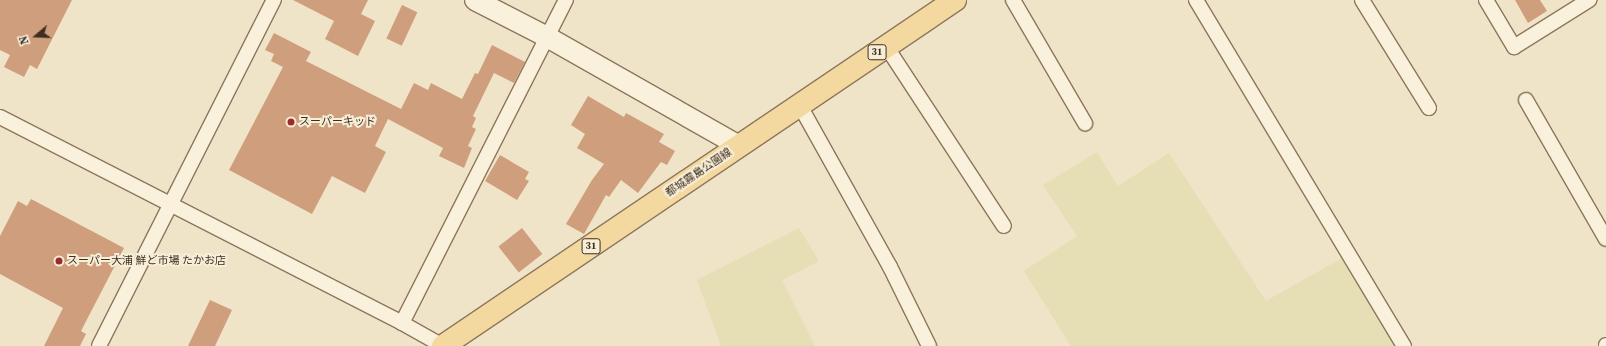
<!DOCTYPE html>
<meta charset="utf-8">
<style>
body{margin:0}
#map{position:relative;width:1606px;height:346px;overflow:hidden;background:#f0e4c8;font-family:"Source Serif 4","Noto Sans JP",serif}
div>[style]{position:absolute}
.farmland>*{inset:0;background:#e6deb5}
.building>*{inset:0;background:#cf9f7d;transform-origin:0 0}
.roads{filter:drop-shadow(1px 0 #8d765c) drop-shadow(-1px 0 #8d765c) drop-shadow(0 1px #8d765c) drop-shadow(0 -1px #8d765c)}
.street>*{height:14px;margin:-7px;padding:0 7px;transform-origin:7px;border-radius:7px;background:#faf1dc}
.secondary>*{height:20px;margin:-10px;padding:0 10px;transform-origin:10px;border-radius:10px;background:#faf1dc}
.primary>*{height:22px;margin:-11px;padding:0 11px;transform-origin:11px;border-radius:11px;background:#f3d9a0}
.dots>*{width:11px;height:11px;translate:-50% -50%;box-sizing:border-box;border:2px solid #f7eed8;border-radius:50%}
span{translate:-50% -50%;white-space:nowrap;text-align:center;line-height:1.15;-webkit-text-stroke:4px #f7eed8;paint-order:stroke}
.shield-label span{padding:1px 3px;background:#f7eed8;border:1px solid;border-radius:3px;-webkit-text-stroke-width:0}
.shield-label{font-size:10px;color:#3d2e20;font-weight:700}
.poi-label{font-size:11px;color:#3d2e20}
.left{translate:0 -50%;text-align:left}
.street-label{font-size:11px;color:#3d2e20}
.north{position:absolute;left:16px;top:16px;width:40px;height:40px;-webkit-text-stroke:3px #f7eed8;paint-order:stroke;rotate:251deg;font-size:11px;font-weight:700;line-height:16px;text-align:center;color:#3d2e20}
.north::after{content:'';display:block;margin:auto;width:14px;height:18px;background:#3d2e20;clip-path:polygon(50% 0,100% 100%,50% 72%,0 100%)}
</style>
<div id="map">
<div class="farmland">
<div style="clip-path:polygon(1097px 152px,1118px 186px,1169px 153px,1266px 301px,1342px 258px,1397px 346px,1071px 346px,1024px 271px,1077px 236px,1043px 185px)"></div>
<div style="clip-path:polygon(799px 228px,819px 261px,782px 280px,815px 346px,721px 346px,697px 280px)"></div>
</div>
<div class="building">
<div style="clip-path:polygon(0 0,72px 0,37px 69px,30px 65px,24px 77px,4px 67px,10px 55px,0 50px)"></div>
<div style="clip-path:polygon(293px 0,368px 0,361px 14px,375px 21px,358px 56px,325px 39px,334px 21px)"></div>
<div style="clip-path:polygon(1515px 0,1540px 0,1547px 11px,1528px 23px)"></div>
<div style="left:402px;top:5px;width:17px;height:37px;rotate:25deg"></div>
<div style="clip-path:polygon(274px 33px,311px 52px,306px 61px,401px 109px,414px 83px,428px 90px,431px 83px,462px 99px,475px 73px,478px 74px,492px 45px,525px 62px,514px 83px,494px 73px,473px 116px,476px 118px,472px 127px,476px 129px,468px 146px,472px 148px,464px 168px,439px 156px,443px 148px,388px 119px,375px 146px,386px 152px,365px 193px,332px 176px,312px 214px,229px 170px,283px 67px,271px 61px,274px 54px,265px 50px)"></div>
<div style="clip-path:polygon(588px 96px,624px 117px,626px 113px,664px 134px,659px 142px,675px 151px,667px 165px,661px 162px,638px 193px,621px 180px,609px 197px,606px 195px,584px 234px,566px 224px,592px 180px,604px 164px,577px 148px,585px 134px,571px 125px)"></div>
<div style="clip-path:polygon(500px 155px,529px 172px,525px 179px,529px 181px,517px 200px,485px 181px)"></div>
<div style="clip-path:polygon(31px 199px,124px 248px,81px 331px,86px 334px,80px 346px,44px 346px,63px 308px,0 274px,0 236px,18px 201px,27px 206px)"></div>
<div style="left:522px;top:228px;width:33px;height:30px;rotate:52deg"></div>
<div style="clip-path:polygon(210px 300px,232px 310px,215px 346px,188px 346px)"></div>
</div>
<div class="roads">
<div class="street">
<div style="left:1013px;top:0;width:143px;rotate:59.7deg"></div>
<div style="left:1196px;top:0;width:404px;rotate:59deg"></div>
<div style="left:1362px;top:0;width:127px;rotate:58.2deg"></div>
<div style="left:1486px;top:0;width:55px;rotate:59.2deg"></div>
<div style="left:1514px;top:47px;width:89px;rotate:-32.1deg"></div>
<div style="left:886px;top:46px;width:215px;rotate:56.8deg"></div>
<div style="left:1526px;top:100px;width:160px;rotate:60.1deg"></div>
<div style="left:799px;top:104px;width:187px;rotate:60.8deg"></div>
<div style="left:890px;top:267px;width:88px;rotate:63.7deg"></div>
<div style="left:0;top:117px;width:452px;rotate:27.1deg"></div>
<div style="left:402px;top:323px;width:362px;rotate:-63.1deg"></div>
<div style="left:402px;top:323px;width:47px;rotate:29.3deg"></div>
<div style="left:99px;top:346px;width:388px;rotate:-63.2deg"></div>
<div style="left:1606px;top:346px;width:1px;rotate:-90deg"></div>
</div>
<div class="secondary">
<div style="left:475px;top:0;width:83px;rotate:27.2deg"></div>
<div style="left:549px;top:38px;width:219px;rotate:29.6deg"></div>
</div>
<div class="primary">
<div style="left:443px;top:346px;width:618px;rotate:-34.05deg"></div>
</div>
</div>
<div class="dots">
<div style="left:291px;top:122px;background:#9e2a2b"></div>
<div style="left:59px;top:261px;background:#9e2a2b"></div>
</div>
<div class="shield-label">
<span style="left:877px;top:52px">31</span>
<span style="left:591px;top:246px">31</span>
</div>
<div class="poi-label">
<span class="left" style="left:299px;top:122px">スーパーキッド</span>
<span class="left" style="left:67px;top:261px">スーパー大浦 鮮ど市場 たかお店</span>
</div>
<div class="street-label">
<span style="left:699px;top:173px;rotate:-34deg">都城霧島公園線</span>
</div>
<div class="north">N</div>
</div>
